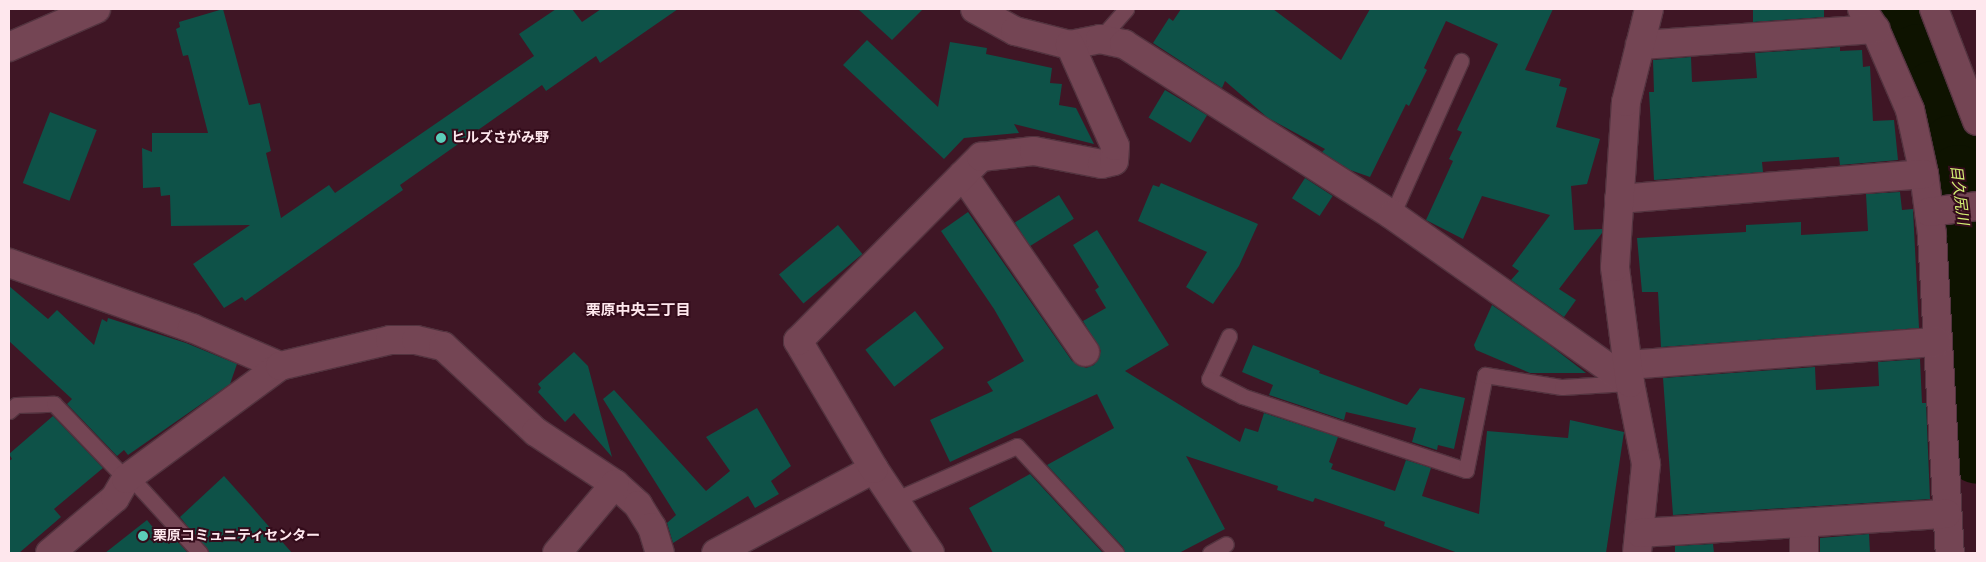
<!DOCTYPE html>
<meta charset="utf-8">
<style>
body{margin:0}
#map{position:relative;width:1986px;height:562px;overflow:hidden;background:#3f1625;font-family:Rubik,"Noto Sans JP",sans-serif}
div>[style]{position:absolute}
.river>*{height:61px;margin:-30.5px;padding:0 30.5px;transform-origin:30.5px;border-radius:30.5px;background:#0e1300}
.building>*{inset:0;background:#0e5248;transform-origin:0 0}
.roads{filter:drop-shadow(1px 0 #53333f) drop-shadow(-1px 0 #53333f) drop-shadow(0 1px #53333f) drop-shadow(0 -1px #53333f)}
.service>*{height:15px;margin:-7.5px;padding:0 7.5px;transform-origin:7.5px;border-radius:7.5px;background:#744554}
.minor>*{height:28px;margin:-14px;padding:0 14px;transform-origin:14px;border-radius:14px;background:#744554}
.dots>*{width:14px;height:14px;translate:-50% -50%;box-sizing:border-box;border:2px solid #340c1b;border-radius:50%}
span{translate:-50% -50%;white-space:nowrap;text-align:center;line-height:1.15;-webkit-text-stroke:4px #340c1b;paint-order:stroke}
.poi-label{font-size:14px;color:#fee7ed;font-weight:700}
.left{translate:0 -50%;text-align:left}
.water-label{font-size:15px;color:#d5f174;font-style:italic}
.neighbourhood-label{font-size:15px;color:#fee7ed;font-weight:700}
.frame{position:absolute;inset:0;border:10px solid #fee7ed;pointer-events:none}
</style>
<div id="map">
<div class="river">
<div style="left:1892px;top:9px;width:52px;rotate:60deg"></div>
<div style="left:1918px;top:54px;width:40px;rotate:68deg"></div>
<div style="left:1933px;top:91px;width:57px;rotate:70.6deg"></div>
<div style="left:1952px;top:145px;width:31px;rotate:79deg"></div>
<div style="left:1958px;top:175px;width:70px;rotate:83.5deg"></div>
<div style="left:1966px;top:245px;width:208px;rotate:87deg"></div>
</div>
<div class="building">
<div style="clip-path:polygon(223px 9px,249px 105px,260px 103px,271px 151px,266px 153px,281px 218px,329px 185px,335px 193px,534px 56px,519px 34px,556px 9px,572px 9px,582px 22px,601px 9px,678px 9px,600px 63px,596px 56px,546px 91px,542px 85px,400px 185px,403px 190px,245px 301px,242px 297px,224px 308px,193px 264px,250px 225px,171px 226px,170px 195px,161px 196px,160px 187px,143px 188px,142px 148px,152px 152px,152px 133px,208px 133px,188px 55px,183px 56px,176px 29px,180px 27px,179px 22px)"></div>
<div style="clip-path:polygon(858px 9px,923px 9px,892px 40px)"></div>
<div style="clip-path:polygon(1181px 9px,1273px 9px,1341px 60px,1370px 9px,1553px 9px,1525px 70px,1561px 79px,1559px 86px,1567px 88px,1556px 127px,1600px 139px,1587px 184px,1571px 186px,1574px 230px,1602px 229px,1602px 233px,1559px 289px,1576px 300px,1564px 317px,1511px 280px,1519px 271px,1512px 266px,1550px 215px,1482px 196px,1463px 239px,1426px 220px,1453px 161px,1449px 159px,1462px 132px,1457px 130px,1498px 44px,1446px 21px,1424px 68px,1427px 70px,1409px 106px,1406px 104px,1370px 177px,1350px 170px,1322px 152px,1325px 149px,1268px 118px,1225px 81px,1222px 88px,1153px 43px,1169px 18px,1173px 21px)"></div>
<div style="clip-path:polygon(1753px 9px,1824px 9px,1824px 17px,1753px 22px)"></div>
<div style="clip-path:polygon(867px 40px,938px 107px,950px 42px,987px 48px,986px 54px,1052px 68px,1050px 83px,1062px 84px,1059px 105px,1076px 108px,1094px 144px,1014px 124px,1019px 133px,964px 138px,944px 159px,843px 65px)"></div>
<div style="clip-path:polygon(1840px 47px,1840px 51px,1862px 50px,1863px 67px,1870px 66px,1873px 121px,1894px 120px,1898px 160px,1840px 165px,1839px 157px,1762px 162px,1763px 172px,1654px 180px,1649px 92px,1654px 92px,1653px 60px,1691px 57px,1692px 82px,1757px 78px,1755px 53px)"></div>
<div style="left:1165px;top:90px;width:49px;height:32px;rotate:31deg"></div>
<div style="left:50px;top:112px;width:50px;height:76px;rotate:21deg"></div>
<div style="left:1305px;top:178px;width:33px;height:24px;rotate:33deg"></div>
<div style="clip-path:polygon(1161px 183px,1258px 224px,1239px 266px,1213px 304px,1186px 287px,1207px 252px,1138px 221px,1153px 185px,1159px 187px)"></div>
<div style="clip-path:polygon(1900px 192px,1902px 210px,1913px 209px,1919px 328px,1661px 347px,1658px 292px,1642px 292px,1637px 238px,1746px 232px,1746px 225px,1801px 222px,1801px 235px,1868px 231px,1866px 194px)"></div>
<div style="left:1059px;top:195px;width:28px;height:52px;rotate:58deg"></div>
<div style="clip-path:polygon(968px 212px,1072px 361px,1086px 368px,1094px 365px,1101px 351px,1083px 321px,1106px 308px,1095px 290px,1099px 287px,1073px 245px,1097px 230px,1169px 345px,1125px 371px,1240px 442px,1245px 428px,1258px 432px,1264px 413px,1338px 437px,1329px 462px,1333px 464px,1331px 469px,1395px 491px,1406px 460px,1431px 468px,1422px 496px,1479px 514px,1487px 431px,1568px 438px,1570px 420px,1624px 432px,1606px 553px,1458px 553px,1384px 526px,1385px 522px,1315px 498px,1313px 502px,1277px 490px,1278px 486px,1186px 456px,1225px 529px,1179px 553px,1125px 553px,1123px 547px,1047px 465px,1114px 428px,1097px 394px,950px 462px,930px 420px,993px 391px,987px 382px,1024px 361px,994px 309px,941px 231px)"></div>
<div style="left:838px;top:225px;width:38px;height:77px;rotate:50deg"></div>
<div style="clip-path:polygon(9px 286px,48px 319px,57px 310px,94px 345px,102px 319px,107px 322px,108px 318px,186px 343px,237px 364px,230px 384px,128px 455px,124px 450px,117px 456px,67px 404px,72px 399px,9px 341px)"></div>
<div style="clip-path:polygon(1492px 305px,1547px 343px,1586px 373px,1530px 373px,1476px 350px,1474px 345px)"></div>
<div style="left:915px;top:311px;width:47px;height:63px;rotate:52deg"></div>
<div style="clip-path:polygon(1253px 345px,1320px 371px,1319px 373px,1407px 405px,1420px 388px,1465px 398px,1454px 449px,1438px 445px,1437px 450px,1412px 442px,1416px 428px,1346px 412px,1344px 420px,1269px 395px,1273px 385px,1242px 372px)"></div>
<div style="clip-path:polygon(574px 352px,588px 366px,612px 457px,574px 413px,565px 422px,538px 392px,541px 388px,538px 384px)"></div>
<div style="clip-path:polygon(1920px 359px,1922px 403px,1926px 403px,1930px 499px,1673px 515px,1663px 378px,1815px 367px,1816px 390px,1879px 386px,1878px 362px)"></div>
<div style="clip-path:polygon(614px 390px,706px 491px,730px 471px,706px 437px,757px 408px,791px 466px,771px 481px,779px 494px,755px 508px,748px 496px,673px 543px,667px 523px,676px 515px,603px 399px)"></div>
<div style="clip-path:polygon(53px 416px,103px 468px,54px 509px,61px 517px,19px 553px,9px 553px,9px 461px,12px 459px,9px 454px)"></div>
<div style="clip-path:polygon(1030px 474px,1103px 553px,993px 553px,969px 508px)"></div>
<div style="clip-path:polygon(224px 476px,251px 506px,292px 553px,209px 553px,180px 517px)"></div>
<div style="clip-path:polygon(147px 520px,159px 535px,166px 529px,188px 553px,105px 553px)"></div>
<div style="clip-path:polygon(1869px 534px,1870px 553px,1820px 553px,1820px 538px)"></div>
<div style="clip-path:polygon(1713px 544px,1714px 553px,1675px 553px,1675px 546px)"></div>
</div>
<div class="roads">
<div class="service">
<div style="left:1100px;top:39px;width:40px;rotate:-49deg"></div>
<div style="left:1392px;top:215px;width:169px;rotate:-65.9deg"></div>
<div style="left:1229px;top:336px;width:47px;rotate:114.9deg"></div>
<div style="left:1209px;top:379px;width:37px;rotate:27deg"></div>
<div style="left:1242px;top:396px;width:236px;rotate:18.3deg"></div>
<div style="left:1466px;top:470px;width:97px;rotate:-78.7deg"></div>
<div style="left:1485px;top:375px;width:78px;rotate:8.9deg"></div>
<div style="left:1562px;top:387px;width:66px;rotate:-3.5deg"></div>
<div style="left:9px;top:411px;width:9px;rotate:-41deg"></div>
<div style="left:16px;top:405px;width:38px;rotate:-2deg"></div>
<div style="left:54px;top:404px;width:104px;rotate:46.2deg"></div>
<div style="left:126px;top:479px;width:9px;rotate:18deg"></div>
<div style="left:135px;top:482px;width:96px;rotate:47.5deg"></div>
<div style="left:894px;top:500px;width:134px;rotate:-23.7deg"></div>
<div style="left:1017px;top:446px;width:146px;rotate:47.2deg"></div>
<div style="left:1210px;top:553px;width:18px;rotate:-29deg"></div>
</div>
<div class="minor">
<div style="left:975px;top:9px;width:46px;rotate:28.8deg"></div>
<div style="left:1015px;top:31px;width:57px;rotate:14.3deg"></div>
<div style="left:1070px;top:45px;width:31px;rotate:-11deg"></div>
<div style="left:1100px;top:39px;width:25px;rotate:12deg"></div>
<div style="left:1124px;top:44px;width:318px;rotate:32.5deg"></div>
<div style="left:1392px;top:215px;width:291px;rotate:35.2deg"></div>
<div style="left:1630px;top:383px;width:83px;rotate:78.8deg"></div>
<div style="left:1646px;top:464px;width:89px;rotate:95.8deg"></div>
<div style="left:1862px;top:9px;width:24px;rotate:57deg"></div>
<div style="left:1875px;top:29px;width:88px;rotate:66.6deg"></div>
<div style="left:1910px;top:110px;width:66px;rotate:77.7deg"></div>
<div style="left:1924px;top:174px;width:62px;rotate:82.5deg"></div>
<div style="left:1932px;top:235px;width:319px;rotate:86.8deg"></div>
<div style="left:1934px;top:9px;width:120px;rotate:69deg"></div>
<div style="left:1640px;top:45px;width:236px;rotate:-3.9deg"></div>
<div style="left:9px;top:47px;width:95px;rotate:-23.6deg"></div>
<div style="left:963px;top:175px;width:215px;rotate:55.4deg"></div>
<div style="left:1619px;top:199px;width:306px;rotate:-4.7deg"></div>
<div style="left:1929px;top:212px;width:48px;rotate:-7.1deg"></div>
<div style="left:9px;top:263px;width:194px;rotate:19.6deg"></div>
<div style="left:192px;top:328px;width:96px;rotate:23.4deg"></div>
<div style="left:1628px;top:365px;width:310px;rotate:-4.3deg"></div>
<div style="left:1630px;top:383px;width:117px;rotate:-97.4deg"></div>
<div style="left:1615px;top:267px;width:165px;rotate:-86.2deg"></div>
<div style="left:1626px;top:102px;width:96px;rotate:-76.1deg"></div>
<div style="left:1804px;top:523px;width:30px;rotate:90deg"></div>
<div style="left:1640px;top:533px;width:307px;rotate:-3.6deg"></div>
<div style="left:50px;top:553px;width:85px;rotate:-40.2deg"></div>
<div style="left:115px;top:498px;width:22px;rotate:-60deg"></div>
<div style="left:126px;top:479px;width:191px;rotate:-36.3deg"></div>
<div style="left:280px;top:366px;width:113px;rotate:-13.3deg"></div>
<div style="left:390px;top:340px;width:26px"></div>
<div style="left:416px;top:340px;width:28px;rotate:13deg"></div>
<div style="left:443px;top:346px;width:127px;rotate:42.8deg"></div>
<div style="left:536px;top:432px;width:95px;rotate:33.4deg"></div>
<div style="left:615px;top:484px;width:31px;rotate:42deg"></div>
<div style="left:638px;top:505px;width:26px;rotate:58deg"></div>
<div style="left:652px;top:527px;width:27px;rotate:73deg"></div>
<div style="left:557px;top:553px;width:90px;rotate:-50deg"></div>
<div style="left:716px;top:553px;width:179px;rotate:-28deg"></div>
<div style="left:930px;top:553px;width:101px;rotate:-123.7deg"></div>
<div style="left:874px;top:469px;width:149px;rotate:-120.7deg"></div>
<div style="left:798px;top:341px;width:260px;rotate:-45.2deg"></div>
<div style="left:981px;top:157px;width:53px;rotate:-6.5deg"></div>
<div style="left:1034px;top:151px;width:69px;rotate:10.8deg"></div>
<div style="left:1102px;top:164px;width:12px;rotate:-14deg"></div>
<div style="left:1114px;top:161px;width:15px;rotate:-86deg"></div>
<div style="left:1115px;top:146px;width:111px;rotate:-114deg"></div>
</div>
</div>
<div class="dots">
<div style="left:441px;top:138px;background:#5cceba"></div>
<div style="left:143px;top:536px;background:#5cceba"></div>
</div>
<div class="poi-label">
<span class="left" style="left:451px;top:138px">ヒルズさがみ野</span>
<span class="left" style="left:153px;top:536px">栗原コミュニティセンター</span>
</div>
<div class="water-label">
<span style="left:1959px;top:195px;rotate:83deg">目久尻川</span>
</div>
<div class="neighbourhood-label">
<span style="left:638px;top:311px">栗原中央三丁目</span>
</div>
<div class="frame"></div>
</div>
